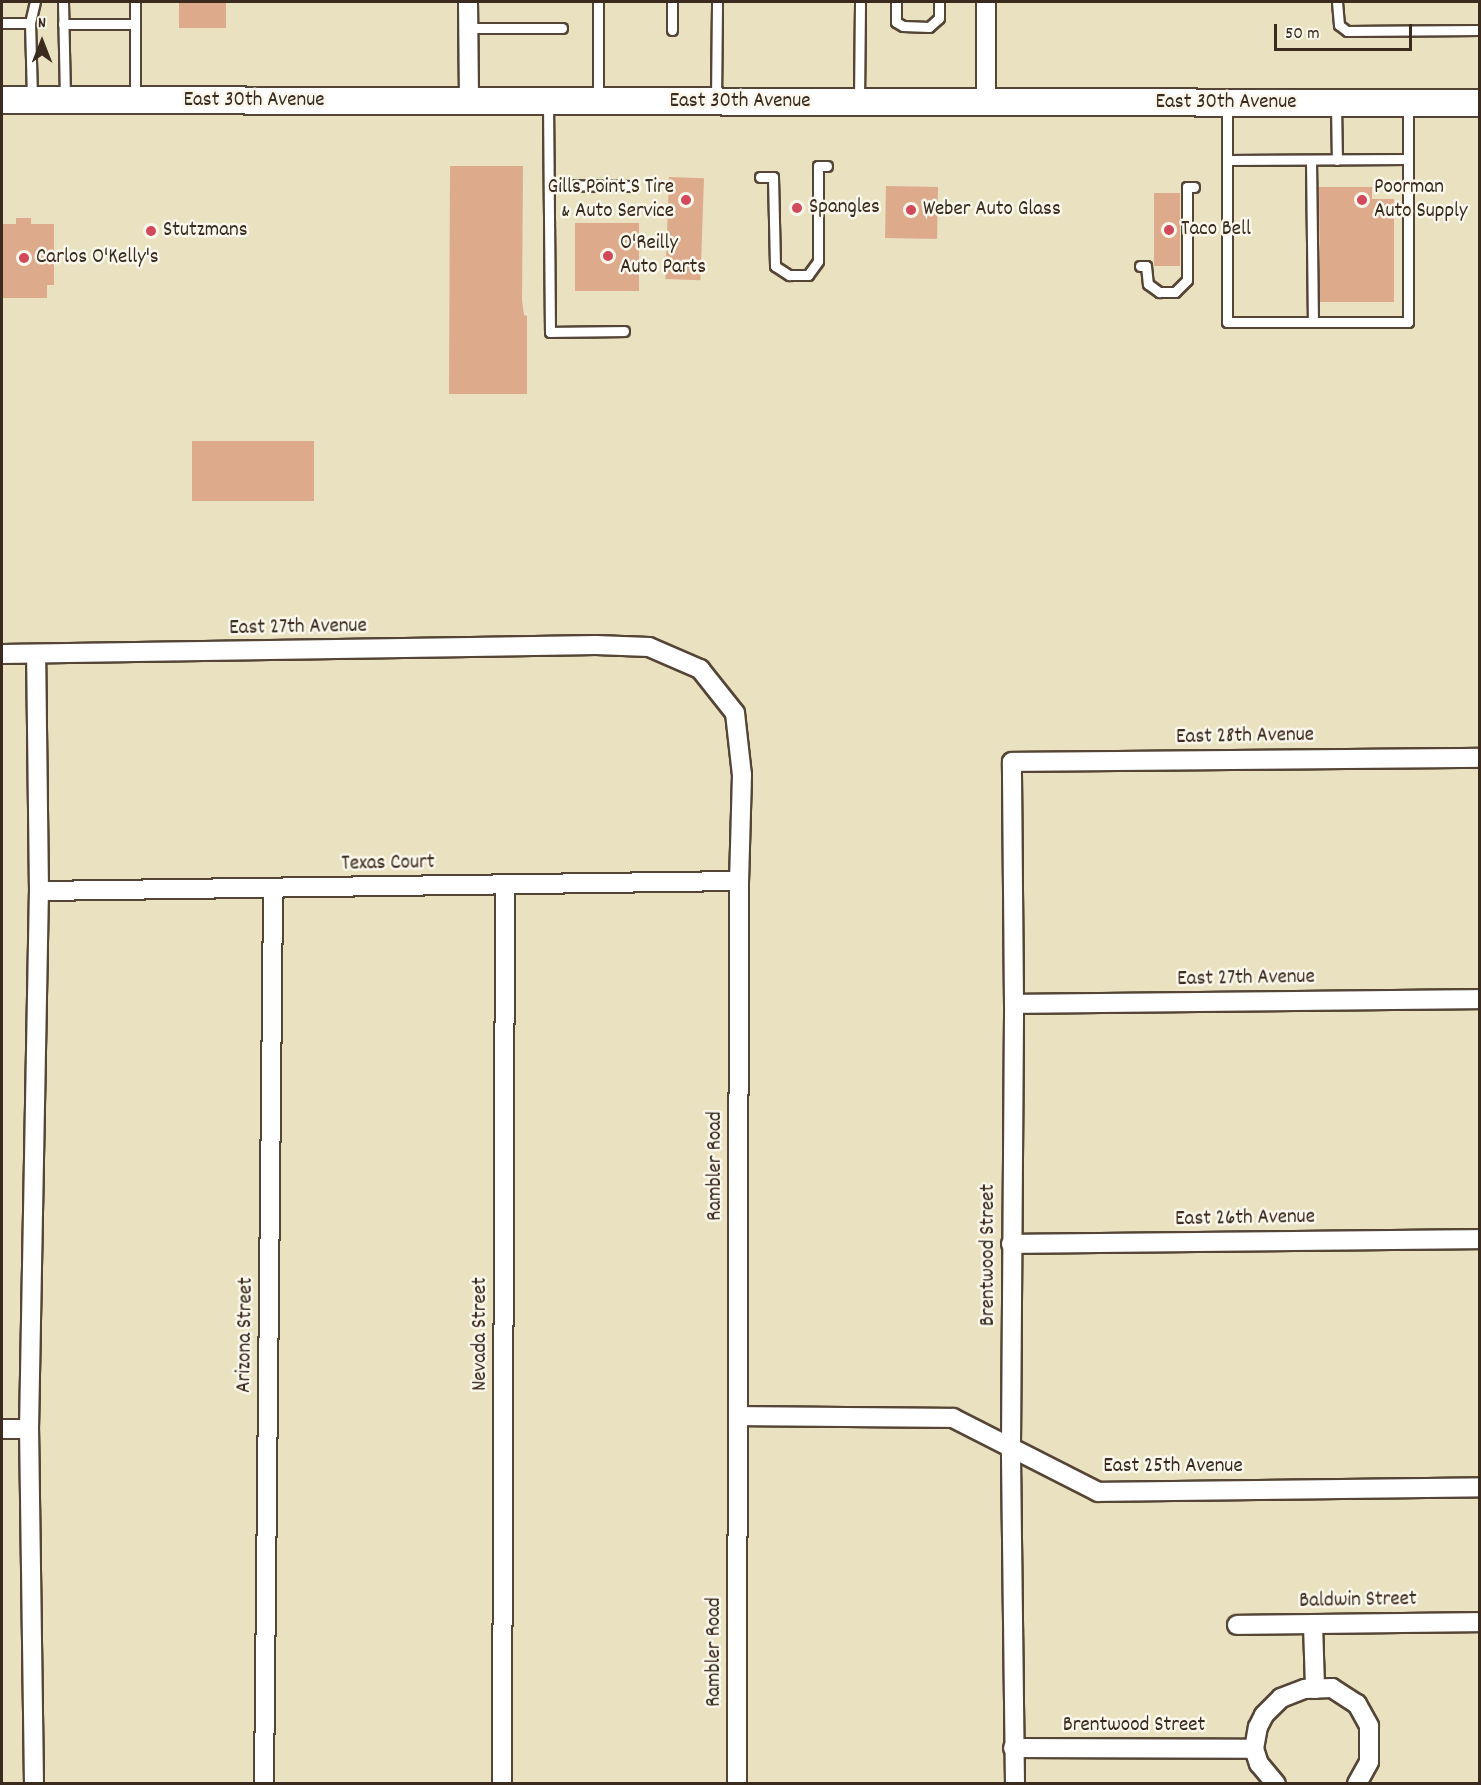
<!DOCTYPE html>
<style>
body{margin:0}
#map{position:relative;width:1481px;height:1785px;overflow:hidden;background:#e9e1bf;font-family:Dekko,sans-serif}
div>[style]{position:absolute}
.building>*{inset:0;background:#ddaa8c;transform-origin:0 0}
.roads{filter:drop-shadow(2px 0 #554536) drop-shadow(-2px 0 #554536) drop-shadow(0 2px #554536) drop-shadow(0 -2px #554536)}
.lane>*{height:9px;margin:-4.5px;padding:0 4.5px;transform-origin:4.5px;border-radius:4.5px;background:#fff}
.street>*{height:18px;margin:-9px;padding:0 9px;transform-origin:9px;border-radius:9px;background:#fff}
.secondary>*{height:26px;margin:-13px;padding:0 13px;transform-origin:13px;border-radius:13px;background:#fff}
.dots>*{width:16px;height:16px;translate:-50% -50%;box-sizing:border-box;border:3px solid #fbf7ec;border-radius:50%}
span{translate:-50% -50%;white-space:nowrap;text-align:center;line-height:1.15;-webkit-text-stroke:5px #fbf7ec;paint-order:stroke}
.street-label{font-size:21px;color:#3b2a1e}
.poi-label{font-size:21px;color:#3b2a1e}
.right{translate:-100% -50%;text-align:right}
.left{translate:0 -50%;text-align:left}
.frame{position:absolute;inset:0;border:3px solid #3b2a1e;pointer-events:none}
.north{position:absolute;left:12px;top:12px;width:60px;height:60px;-webkit-text-stroke:4px #fbf7ec;paint-order:stroke;rotate:0deg;font-size:16px;font-weight:700;line-height:24px;text-align:center;color:#3b2a1e}
.north::after{content:'';display:block;margin:auto;width:21px;height:27px;background:#3b2a1e;clip-path:polygon(50% 0,100% 100%,50% 72%,0 100%)}
.scale{position:absolute;left:1274px;top:24px;width:138px;height:27px;box-sizing:border-box;border:3px solid #3b2a1e;border-top:0;padding-left:8px;font-size:18px;line-height:21px;white-space:nowrap;color:#3b2a1e;-webkit-text-stroke:4px #fbf7ec;paint-order:stroke}
</style>
<div id="map">
<div class="building">
<div style="left:179px;top:2px;width:47px;height:26px"></div>
<div style="clip-path:polygon(450px 166px,523px 166px,522px 300px,524px 315px,527px 316px,527px 394px,449px 394px)"></div>
<div style="left:669px;top:177px;width:35px;height:102px;rotate:2deg"></div>
<div style="left:886px;top:186px;width:52px;height:52px;rotate:1deg"></div>
<div style="clip-path:polygon(1319px 187px,1372px 187px,1372px 199px,1394px 199px,1394px 302px,1320px 302px)"></div>
<div style="left:1154px;top:193px;width:26px;height:73px"></div>
<div style="clip-path:polygon(16px 218px,31px 218px,31px 224px,54px 224px,54px 285px,47px 285px,47px 298px,2px 298px,2px 224px,16px 224px)"></div>
<div style="left:575px;top:223px;width:64px;height:68px"></div>
<div style="left:192px;top:441px;width:122px;height:60px"></div>
</div>
<div class="roads">
<div class="lane">
<div style="left:63px;top:2px;width:96px;rotate:88.8deg"></div>
<div style="left:135px;top:2px;width:96px;rotate:90deg"></div>
<div style="left:598px;top:2px;width:96px;rotate:90deg"></div>
<div style="left:672px;top:2px;width:28px;rotate:90deg"></div>
<div style="left:896px;top:2px;width:20px;rotate:90deg"></div>
<div style="left:896px;top:22px;width:8px;rotate:30deg"></div>
<div style="left:903px;top:26px;width:26px;rotate:2deg"></div>
<div style="left:929px;top:27px;width:13px;rotate:-42deg"></div>
<div style="left:939px;top:18px;width:16px;rotate:-90deg"></div>
<div style="left:1337px;top:2px;width:23px;rotate:85deg"></div>
<div style="left:1339px;top:25px;width:10px;rotate:37deg"></div>
<div style="left:1347px;top:31px;width:133px;rotate:-0.4deg"></div>
<div style="left:2px;top:23px;width:28px"></div>
<div style="left:63px;top:24px;width:72px"></div>
<div style="left:469px;top:28px;width:93px"></div>
<div style="left:32px;top:98px;width:75px;rotate:-91.5deg"></div>
<div style="left:30px;top:23px;width:22px;rotate:-77deg"></div>
<div style="left:859px;top:100px;width:98px;rotate:-89.4deg"></div>
<div style="left:716px;top:101px;width:99px;rotate:-89.4deg"></div>
<div style="left:548px;top:102px;width:230px;rotate:89.5deg"></div>
<div style="left:550px;top:332px;width:74px;rotate:-0.8deg"></div>
<div style="left:1227px;top:105px;width:217px;rotate:90deg"></div>
<div style="left:1227px;top:322px;width:181px"></div>
<div style="left:1408px;top:322px;width:218px;rotate:-90deg"></div>
<div style="left:1336px;top:105px;width:55px;rotate:89deg"></div>
<div style="left:1228px;top:160px;width:180px;rotate:-0.3deg"></div>
<div style="left:1311px;top:160px;width:162px;rotate:89.3deg"></div>
<div style="left:760px;top:177px;width:13px"></div>
<div style="left:773px;top:177px;width:89px;rotate:88.7deg"></div>
<div style="left:775px;top:266px;width:17px;rotate:33deg"></div>
<div style="left:789px;top:275px;width:19px"></div>
<div style="left:808px;top:275px;width:17px;rotate:-54deg"></div>
<div style="left:818px;top:261px;width:95px;rotate:-90deg"></div>
<div style="left:818px;top:166px;width:9px"></div>
<div style="left:549px;top:185px;width:79px;rotate:0.7deg"></div>
<div style="left:1140px;top:266px;width:6px"></div>
<div style="left:1146px;top:266px;width:18px;rotate:84deg"></div>
<div style="left:1148px;top:284px;width:14px;rotate:36deg"></div>
<div style="left:1159px;top:292px;width:16px"></div>
<div style="left:1175px;top:292px;width:17px;rotate:-45deg"></div>
<div style="left:1187px;top:280px;width:93px;rotate:-90deg"></div>
<div style="left:1187px;top:187px;width:7px"></div>
</div>
<div class="street">
<div style="left:468px;top:2px;width:100px;rotate:89.4deg"></div>
<div style="left:986px;top:102px;width:100px;rotate:-90deg"></div>
<div style="left:2px;top:654px;width:594px;rotate:-0.87deg"></div>
<div style="left:596px;top:645px;width:53px;rotate:2.2deg"></div>
<div style="left:649px;top:647px;width:56px;rotate:23.3deg"></div>
<div style="left:700px;top:669px;width:56px;rotate:51.5deg"></div>
<div style="left:735px;top:713px;width:62px;rotate:83.6deg"></div>
<div style="left:742px;top:775px;width:106px;rotate:91.6deg"></div>
<div style="left:739px;top:881px;width:903px;rotate:90.13deg"></div>
<div style="left:39px;top:891px;width:700px;rotate:-0.82deg"></div>
<div style="left:1014px;top:1004px;width:466px;rotate:-0.6deg"></div>
<div style="left:1011px;top:1244px;width:469px;rotate:-0.6deg"></div>
<div style="left:739px;top:1416px;width:214px;rotate:0.5deg"></div>
<div style="left:953px;top:1418px;width:163px;rotate:27deg"></div>
<div style="left:1098px;top:1492px;width:382px;rotate:-0.7deg"></div>
<div style="left:2px;top:1429px;width:27px"></div>
<div style="left:1313px;top:1624px;width:65px;rotate:88.2deg"></div>
<div style="left:1237px;top:1625px;width:243px;rotate:-0.7deg"></div>
<div style="left:1013px;top:1748px;width:241px;rotate:0.2deg"></div>
<div style="left:34px;top:1784px;width:355px;rotate:-90.8deg"></div>
<div style="left:29px;top:1429px;width:538px;rotate:-88.94deg"></div>
<div style="left:39px;top:891px;width:236px;rotate:-90.7deg"></div>
<div style="left:264px;top:1784px;width:896px;rotate:-89.42deg"></div>
<div style="left:502px;top:1784px;width:899px;rotate:-89.81deg"></div>
<div style="left:1015px;top:1784px;width:339px;rotate:-90.7deg"></div>
<div style="left:1011px;top:1445px;width:441px;rotate:-89.6deg"></div>
<div style="left:1014px;top:1004px;width:242px;rotate:-90.5deg"></div>
<div style="left:1012px;top:762px;width:468px;rotate:-0.5deg"></div>
<div style="left:1276px;top:1784px;width:26px;rotate:-130deg"></div>
<div style="left:1259px;top:1764px;width:16px;rotate:-108deg"></div>
<div style="left:1254px;top:1749px;width:22px;rotate:-80deg"></div>
<div style="left:1258px;top:1727px;width:13px;rotate:-63deg"></div>
<div style="left:1264px;top:1715px;width:24px;rotate:-45deg"></div>
<div style="left:1281px;top:1698px;width:26px;rotate:-21deg"></div>
<div style="left:1305px;top:1689px;width:27px;rotate:-2deg"></div>
<div style="left:1332px;top:1688px;width:30px;rotate:33deg"></div>
<div style="left:1357px;top:1704px;width:25px;rotate:61deg"></div>
<div style="left:1369px;top:1726px;width:36px;rotate:90deg"></div>
<div style="left:1369px;top:1762px;width:25px;rotate:119deg"></div>
</div>
<div class="secondary">
<div style="left:2px;top:100px;width:1478px;rotate:0.12deg"></div>
</div>
</div>
<div class="dots">
<div style="left:686px;top:200px;background:#d1495b"></div>
<div style="left:1362px;top:200px;background:#d1495b"></div>
<div style="left:797px;top:208px;background:#d1495b"></div>
<div style="left:911px;top:210px;background:#d1495b"></div>
<div style="left:1169px;top:230px;background:#d1495b"></div>
<div style="left:151px;top:231px;background:#d1495b"></div>
<div style="left:608px;top:256px;background:#d1495b"></div>
<div style="left:24px;top:258px;background:#d1495b"></div>
</div>
<div class="street-label">
<span style="left:254px;top:101px">East 30th Avenue</span>
<span style="left:740px;top:102px">East 30th Avenue</span>
<span style="left:1226px;top:103px">East 30th Avenue</span>
<span style="left:298px;top:628px;rotate:-1deg">East 27th Avenue</span>
<span style="left:1245px;top:737px;rotate:-1deg">East 28th Avenue</span>
<span style="left:388px;top:864px;rotate:-1deg">Texas Court</span>
<span style="left:1246px;top:979px;rotate:-1deg">East 27th Avenue</span>
<span style="left:716px;top:1166px;rotate:-90deg">Rambler Road</span>
<span style="left:1245px;top:1219px;rotate:-1deg">East 26th Avenue</span>
<span style="left:989px;top:1255px;rotate:-90deg">Brentwood Street</span>
<span style="left:481px;top:1334px;rotate:-90deg">Nevada Street</span>
<span style="left:246px;top:1335px;rotate:-89deg">Arizona Street</span>
<span style="left:1173px;top:1467px">East 25th Avenue</span>
<span style="left:1358px;top:1601px;rotate:-1deg">Baldwin Street</span>
<span style="left:715px;top:1652px;rotate:-90deg">Rambler Road</span>
<span style="left:1134px;top:1726px">Brentwood Street</span>
</div>
<div class="poi-label">
<span class="right" style="left:674px;top:200px">Gills Point S Tire<br>&amp; Auto Service</span>
<span class="left" style="left:1374px;top:200px">Poorman<br>Auto Supply</span>
<span class="left" style="left:809px;top:208px">Spangles</span>
<span class="left" style="left:923px;top:210px">Weber Auto Glass</span>
<span class="left" style="left:1181px;top:230px">Taco Bell</span>
<span class="left" style="left:163px;top:231px">Stutzmans</span>
<span class="left" style="left:620px;top:256px">O'Reilly<br>Auto Parts</span>
<span class="left" style="left:36px;top:258px">Carlos O'Kelly's</span>
</div>
<div class="frame"></div>
<div class="north">N</div>
<div class="scale">50 m</div>
</div>
